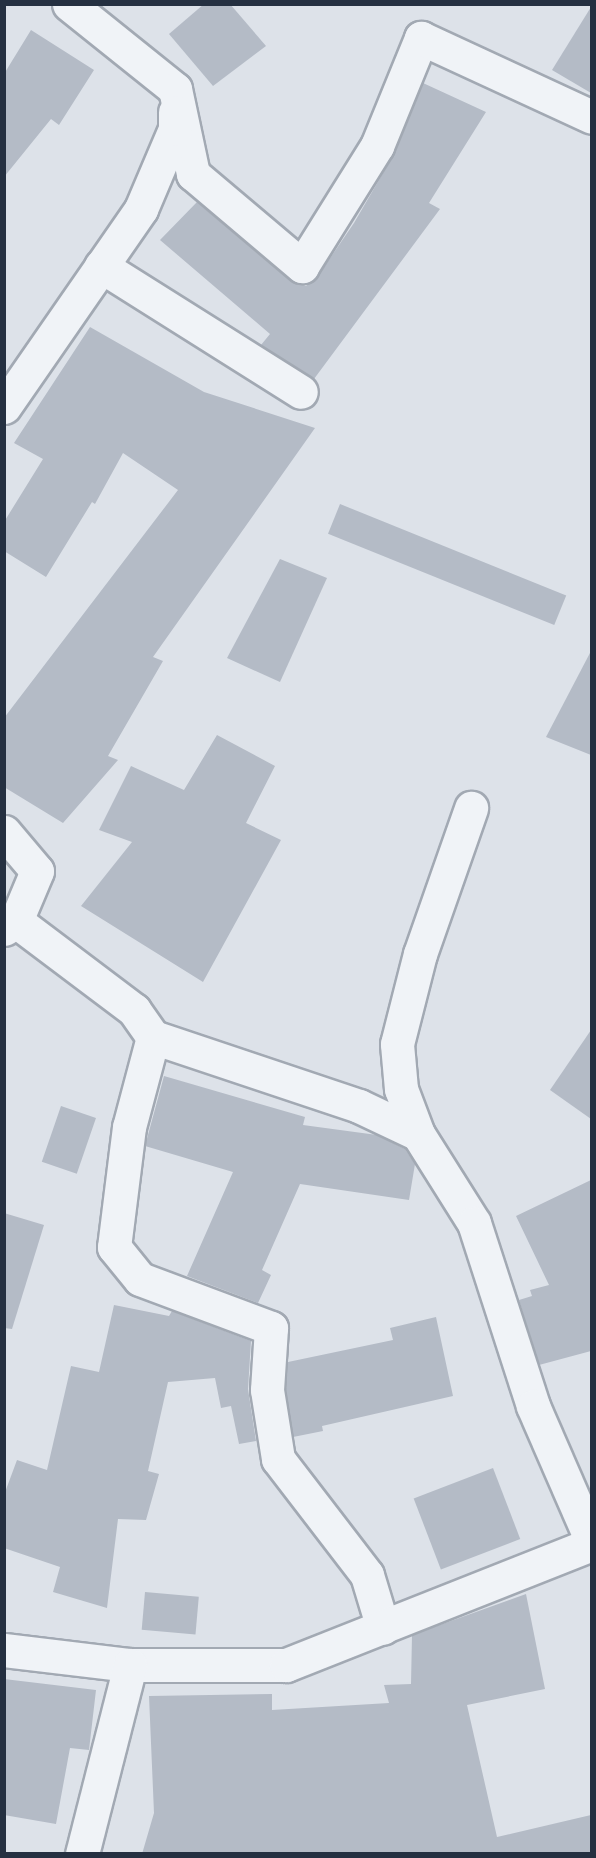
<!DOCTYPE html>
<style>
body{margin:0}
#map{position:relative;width:596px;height:1858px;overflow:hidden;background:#dde2e9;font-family:Jost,sans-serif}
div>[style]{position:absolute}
.building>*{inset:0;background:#b4bbc6;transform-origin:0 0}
.roads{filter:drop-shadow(2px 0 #a2a9b3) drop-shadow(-2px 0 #a2a9b3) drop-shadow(0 2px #a2a9b3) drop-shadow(0 -2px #a2a9b3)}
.minor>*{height:33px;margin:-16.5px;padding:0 16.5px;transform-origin:16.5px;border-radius:16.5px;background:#f0f3f7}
span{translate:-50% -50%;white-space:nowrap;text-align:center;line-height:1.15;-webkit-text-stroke:4.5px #edf1f6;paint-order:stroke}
.frame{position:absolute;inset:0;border:6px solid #253041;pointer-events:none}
</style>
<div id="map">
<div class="building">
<div style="clip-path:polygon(204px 4px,230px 4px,266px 46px,213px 86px,169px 34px)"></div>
<div style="clip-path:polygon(591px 7px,591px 93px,552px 70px)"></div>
<div style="clip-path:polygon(31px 30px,94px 70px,59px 125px,51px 119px,4px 177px,4px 74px)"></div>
<div style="clip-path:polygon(423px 83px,486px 112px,429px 203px,440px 209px,314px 379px,261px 345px,270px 334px,160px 240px,197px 202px,290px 280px,306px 286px,318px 276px,354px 223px,393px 156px)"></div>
<div style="clip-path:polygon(90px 327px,204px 392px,315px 428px,153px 657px,163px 661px,108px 756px,118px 760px,63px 823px,4px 787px,4px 718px,178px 490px,123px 453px,95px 504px,92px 502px,46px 577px,4px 551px,4px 522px,43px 459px,14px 443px)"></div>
<div style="left:340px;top:504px;width:244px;height:32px;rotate:22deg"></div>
<div style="clip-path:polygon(280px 559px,327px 578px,280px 682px,227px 658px)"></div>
<div style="clip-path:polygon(591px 651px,591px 755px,546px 737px)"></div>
<div style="clip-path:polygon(217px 735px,275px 766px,246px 823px,281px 840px,203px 982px,81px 906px,132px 842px,99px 830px,131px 766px,184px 790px)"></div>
<div style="clip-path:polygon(591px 1030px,591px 1119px,550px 1090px)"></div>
<div style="clip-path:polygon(164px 1076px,305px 1117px,303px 1125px,377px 1135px,405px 1149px,415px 1164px,409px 1200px,300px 1184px,262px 1270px,271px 1275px,258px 1303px,187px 1276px,233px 1172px,145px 1146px)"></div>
<div style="left:61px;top:1106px;width:37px;height:59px;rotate:19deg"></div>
<div style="clip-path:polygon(591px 1180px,591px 1351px,539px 1365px,519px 1300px,532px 1296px,530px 1290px,549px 1285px,516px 1216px)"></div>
<div style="clip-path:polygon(4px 1213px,44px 1225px,12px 1329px,4px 1328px)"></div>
<div style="clip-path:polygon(114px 1305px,169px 1316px,172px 1311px,251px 1341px,248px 1389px,256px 1441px,239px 1444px,231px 1406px,221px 1408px,215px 1378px,168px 1382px,148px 1471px,159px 1474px,146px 1520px,118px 1519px,107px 1608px,53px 1592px,60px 1567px,4px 1548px,4px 1495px,17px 1460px,47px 1470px,71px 1366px,99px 1372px)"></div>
<div style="clip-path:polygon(436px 1317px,453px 1396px,322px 1426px,323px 1431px,293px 1437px,286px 1389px,288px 1362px,393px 1340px,390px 1328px)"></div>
<div style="left:493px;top:1468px;width:76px;height:85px;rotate:69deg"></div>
<div style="left:145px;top:1592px;width:54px;height:38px;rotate:5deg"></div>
<div style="clip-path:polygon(526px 1594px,545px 1689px,467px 1705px,497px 1837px,591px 1815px,591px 1854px,142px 1854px,154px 1813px,149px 1696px,272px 1694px,272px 1710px,389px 1703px,384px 1685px,411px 1684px,412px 1635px)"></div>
<div style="clip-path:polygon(4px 1679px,96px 1690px,89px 1750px,70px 1748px,56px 1824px,4px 1815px)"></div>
</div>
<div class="roads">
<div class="minor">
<div style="left:69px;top:4px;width:136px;rotate:38.7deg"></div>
<div style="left:175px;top:89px;width:87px;rotate:78deg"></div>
<div style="left:193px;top:174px;width:143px;rotate:40.2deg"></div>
<div style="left:302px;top:266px;width:142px;rotate:-58deg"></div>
<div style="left:377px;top:146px;width:117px;rotate:-67.8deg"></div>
<div style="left:421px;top:38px;width:188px;rotate:24.8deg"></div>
<div style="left:101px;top:266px;width:236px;rotate:32.2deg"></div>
<div style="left:4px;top:407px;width:241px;rotate:-55.3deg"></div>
<div style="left:141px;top:209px;width:87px;rotate:-67deg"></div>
<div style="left:175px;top:129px;width:17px;rotate:-90deg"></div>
<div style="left:4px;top:832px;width:51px;rotate:49.8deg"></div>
<div style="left:37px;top:871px;width:54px;rotate:112.8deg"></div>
<div style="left:16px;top:921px;width:14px;rotate:146deg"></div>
<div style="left:16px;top:921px;width:148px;rotate:37deg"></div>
<div style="left:134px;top:1010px;width:33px;rotate:55deg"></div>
<div style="left:153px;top:1037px;width:93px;rotate:104.9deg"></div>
<div style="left:129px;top:1127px;width:121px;rotate:97.1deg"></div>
<div style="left:114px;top:1247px;width:41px;rotate:50.9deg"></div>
<div style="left:140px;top:1279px;width:140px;rotate:20.5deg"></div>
<div style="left:271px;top:1328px;width:62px;rotate:93.7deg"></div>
<div style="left:267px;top:1390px;width:70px;rotate:80.9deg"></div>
<div style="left:278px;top:1459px;width:146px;rotate:52.5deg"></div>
<div style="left:367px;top:1575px;width:55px;rotate:73.2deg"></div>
<div style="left:153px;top:1037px;width:217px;rotate:18.5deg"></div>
<div style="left:359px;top:1106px;width:65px;rotate:25.4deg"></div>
<div style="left:418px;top:1134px;width:105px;rotate:57.8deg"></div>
<div style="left:474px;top:1223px;width:192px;rotate:72.1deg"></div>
<div style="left:533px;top:1406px;width:148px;rotate:66.5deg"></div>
<div style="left:418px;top:1134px;width:48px;rotate:-110.7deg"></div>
<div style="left:401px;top:1089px;width:45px;rotate:-95.1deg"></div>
<div style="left:397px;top:1044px;width:93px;rotate:-75.7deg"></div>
<div style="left:420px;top:954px;width:155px;rotate:-70.7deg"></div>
<div style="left:4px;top:1650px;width:127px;rotate:6.8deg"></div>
<div style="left:130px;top:1665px;width:156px"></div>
<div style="left:286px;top:1665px;width:329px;rotate:-21.6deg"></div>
<div style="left:82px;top:1854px;width:195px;rotate:-75.7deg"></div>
</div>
</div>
<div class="frame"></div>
</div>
